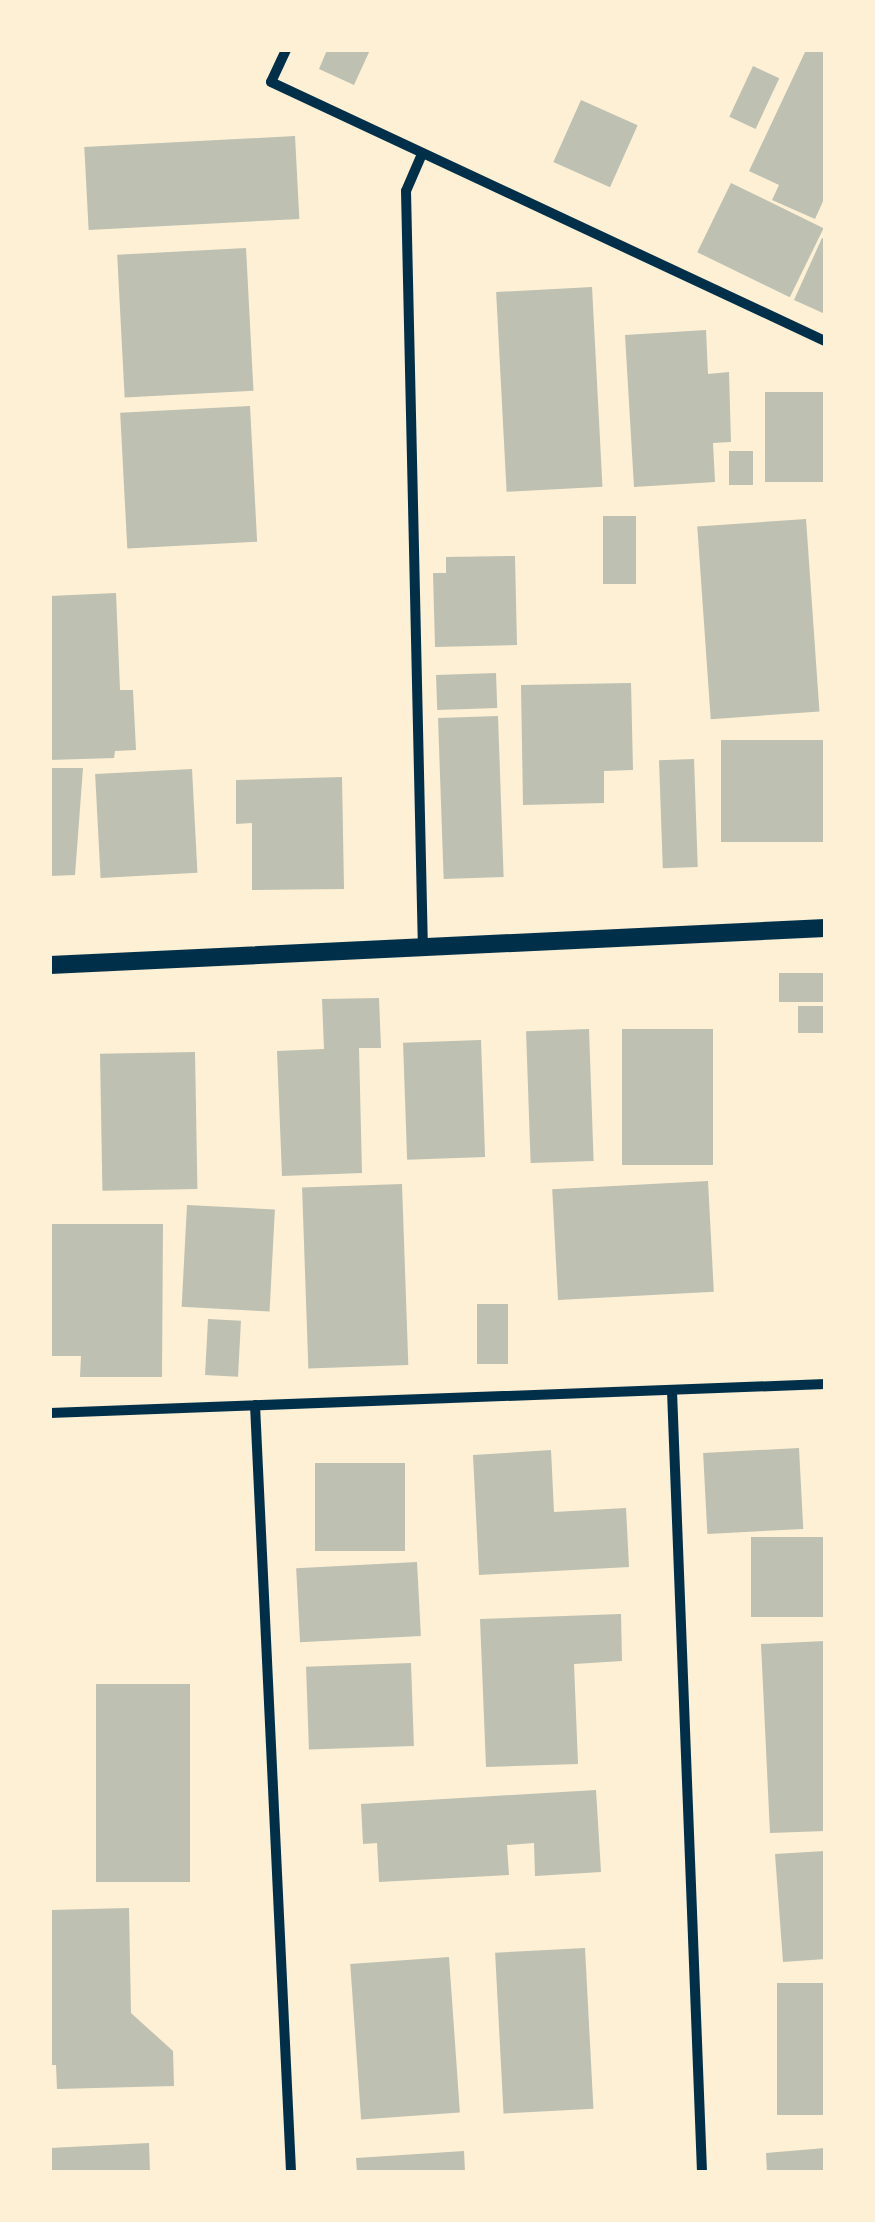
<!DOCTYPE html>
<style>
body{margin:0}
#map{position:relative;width:875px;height:2222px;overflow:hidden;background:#fdf0d5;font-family:"Source Sans 3",sans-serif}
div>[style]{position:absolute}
.building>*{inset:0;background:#bec0b2;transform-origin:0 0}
.minor>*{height:10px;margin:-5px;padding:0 5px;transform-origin:5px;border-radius:5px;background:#003049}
.tertiary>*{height:18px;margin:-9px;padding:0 9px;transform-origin:9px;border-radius:9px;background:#003049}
span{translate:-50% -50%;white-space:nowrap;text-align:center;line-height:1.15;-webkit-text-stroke:10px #fdf0d5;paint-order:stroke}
.frame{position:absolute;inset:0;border:52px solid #fdf0d5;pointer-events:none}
</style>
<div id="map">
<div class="building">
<div style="clip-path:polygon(327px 50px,370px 50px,354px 85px,319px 69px)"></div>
<div style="clip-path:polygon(806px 50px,825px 50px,825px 197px,815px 219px,772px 200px,779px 185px,749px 171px)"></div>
<div style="left:753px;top:66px;width:29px;height:56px;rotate:25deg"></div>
<div style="left:581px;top:100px;width:62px;height:68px;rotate:24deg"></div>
<div style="left:295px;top:136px;width:83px;height:211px;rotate:87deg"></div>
<div style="left:731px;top:183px;width:103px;height:77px;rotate:26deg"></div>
<div style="clip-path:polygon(822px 238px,825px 239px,825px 314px,794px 300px)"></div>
<div style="left:246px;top:248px;width:143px;height:129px;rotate:87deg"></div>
<div style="left:592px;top:287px;width:200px;height:96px;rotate:87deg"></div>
<div style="clip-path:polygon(706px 330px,708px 374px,729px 372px,731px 442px,713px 443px,715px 482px,634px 487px,625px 335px)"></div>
<div style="left:825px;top:392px;width:90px;height:60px;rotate:90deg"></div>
<div style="left:250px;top:406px;width:136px;height:130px;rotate:87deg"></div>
<div style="left:729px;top:451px;width:24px;height:34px"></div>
<div style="left:603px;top:516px;width:33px;height:68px"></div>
<div style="left:806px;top:519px;width:193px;height:109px;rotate:86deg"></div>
<div style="clip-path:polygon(515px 556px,517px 645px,435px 647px,433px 573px,446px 573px,446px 557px)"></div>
<div style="clip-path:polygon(116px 593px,120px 690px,133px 690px,136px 750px,115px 751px,114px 758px,50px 760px,50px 596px)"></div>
<div style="left:496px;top:673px;width:35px;height:60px;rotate:88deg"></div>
<div style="clip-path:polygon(631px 683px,633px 770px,604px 771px,604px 803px,523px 805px,521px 685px)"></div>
<div style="left:498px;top:716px;width:161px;height:60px;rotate:88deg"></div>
<div style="left:825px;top:740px;width:102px;height:104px;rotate:90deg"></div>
<div style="left:694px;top:759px;width:108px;height:35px;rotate:88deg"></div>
<div style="clip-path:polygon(50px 768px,83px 768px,75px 875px,50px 876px)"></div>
<div style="left:192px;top:769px;width:104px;height:97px;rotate:87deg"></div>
<div style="clip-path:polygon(342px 777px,344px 889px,252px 890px,252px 823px,236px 824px,236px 780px)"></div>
<div style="left:825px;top:973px;width:29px;height:46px;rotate:90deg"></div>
<div style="clip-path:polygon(379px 998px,381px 1048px,359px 1048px,362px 1173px,282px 1176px,277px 1051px,324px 1049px,322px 999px)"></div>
<div style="left:825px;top:1006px;width:27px;height:27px;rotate:90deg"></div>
<div style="left:589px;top:1029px;width:132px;height:63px;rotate:88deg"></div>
<div style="left:713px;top:1029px;width:136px;height:91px;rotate:90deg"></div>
<div style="left:481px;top:1040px;width:117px;height:78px;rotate:88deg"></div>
<div style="left:195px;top:1052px;width:137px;height:95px;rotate:89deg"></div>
<div style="left:708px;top:1181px;width:111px;height:156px;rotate:87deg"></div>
<div style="left:402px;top:1184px;width:181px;height:100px;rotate:88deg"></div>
<div style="left:187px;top:1205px;width:88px;height:102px;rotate:3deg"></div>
<div style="clip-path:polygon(50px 1224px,163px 1224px,162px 1377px,80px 1377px,81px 1356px,50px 1356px)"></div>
<div style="left:508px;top:1304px;width:60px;height:31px;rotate:90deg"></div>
<div style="left:208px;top:1319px;width:33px;height:56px;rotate:3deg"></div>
<div style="left:799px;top:1448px;width:81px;height:96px;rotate:87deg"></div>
<div style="clip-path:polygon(551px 1450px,554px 1512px,626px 1508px,629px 1567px,479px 1575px,473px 1455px)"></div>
<div style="left:315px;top:1463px;width:90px;height:88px"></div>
<div style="left:825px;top:1537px;width:80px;height:74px;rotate:90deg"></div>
<div style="left:417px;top:1562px;width:74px;height:121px;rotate:87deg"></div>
<div style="clip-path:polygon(621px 1614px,622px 1661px,574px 1664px,578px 1764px,486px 1767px,480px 1619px)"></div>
<div style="clip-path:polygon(825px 1641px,825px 1831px,770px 1833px,761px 1644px)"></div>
<div style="left:411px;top:1663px;width:83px;height:105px;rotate:88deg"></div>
<div style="left:96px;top:1684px;width:94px;height:198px"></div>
<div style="clip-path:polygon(596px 1790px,601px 1872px,535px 1876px,534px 1843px,507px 1845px,509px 1875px,379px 1882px,377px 1843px,363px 1844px,361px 1804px)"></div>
<div style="clip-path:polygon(825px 1851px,825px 1959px,783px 1962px,775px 1854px)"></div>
<div style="clip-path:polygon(129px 1908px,131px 2013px,173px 2051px,174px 2086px,57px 2089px,56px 2065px,50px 2065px,50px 1910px)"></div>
<div style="left:585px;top:1948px;width:161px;height:90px;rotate:87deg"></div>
<div style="left:449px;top:1957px;width:156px;height:99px;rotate:86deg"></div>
<div style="left:825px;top:1983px;width:132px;height:48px;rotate:90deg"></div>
<div style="clip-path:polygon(149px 2143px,150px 2172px,50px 2172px,50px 2148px)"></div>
<div style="clip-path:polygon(825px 2148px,825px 2172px,767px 2172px,766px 2153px)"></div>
<div style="clip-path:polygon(464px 2151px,465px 2172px,357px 2172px,356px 2158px)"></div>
</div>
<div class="minor">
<div style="left:286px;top:50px;width:35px;rotate:115deg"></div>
<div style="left:271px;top:82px;width:612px;rotate:25.06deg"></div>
<div style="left:422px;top:154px;width:40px;rotate:113.4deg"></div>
<div style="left:406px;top:191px;width:758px;rotate:88.72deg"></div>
<div style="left:672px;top:1391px;width:782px;rotate:87.8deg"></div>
<div style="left:255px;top:1405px;width:768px;rotate:87.31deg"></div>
<div style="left:50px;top:1413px;width:776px;rotate:-2.14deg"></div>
</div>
<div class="tertiary">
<div style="left:50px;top:965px;width:776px;rotate:-2.73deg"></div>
</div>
<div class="frame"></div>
</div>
